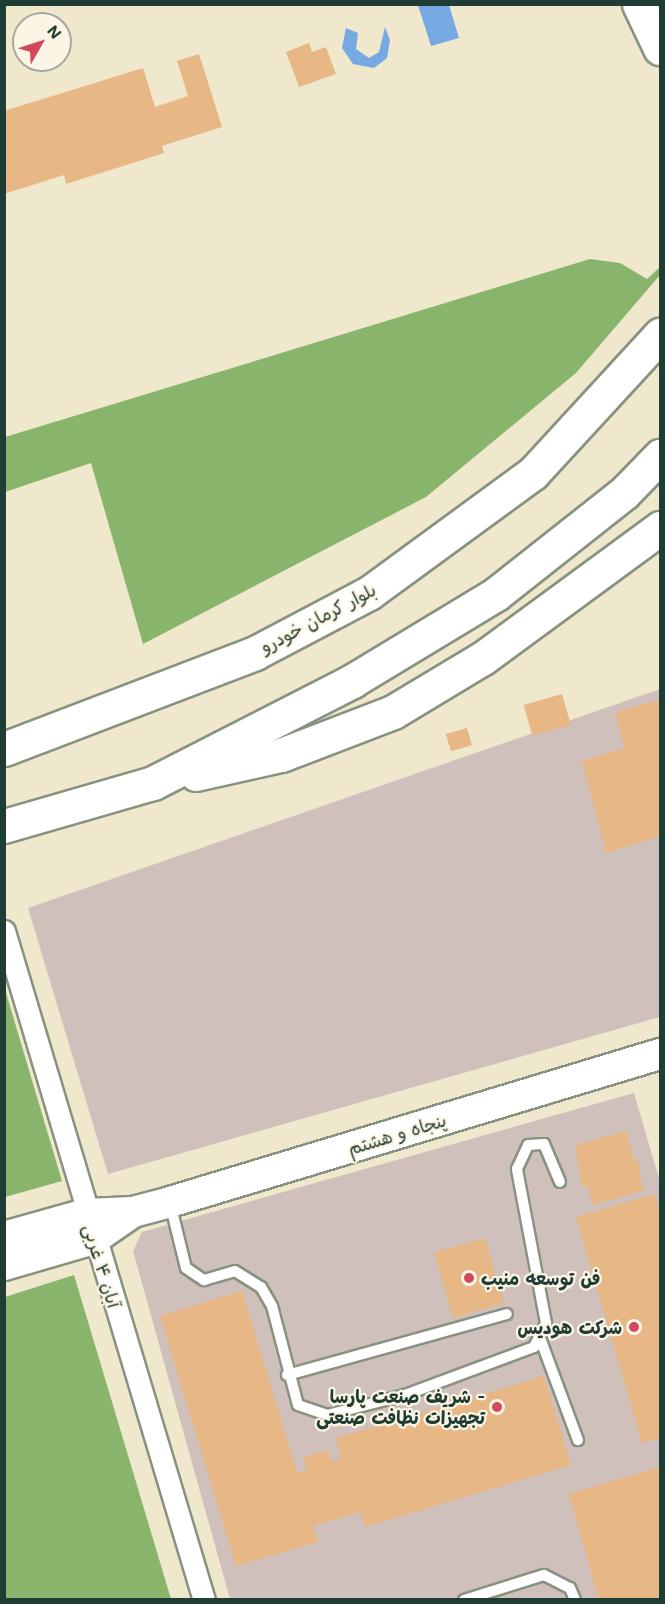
<!DOCTYPE html>
<meta charset="utf-8">
<style>
body{margin:0}
#map{position:relative;width:665px;height:1604px;overflow:hidden;background:#efe8cd;font-family:Mali,"Playpen Sans Arabic",sans-serif}
div>[style]{position:absolute}
.industrial>*{inset:0;background:#cfc0bb}
.forest>*{inset:0;background:#89b46c}
.water>*{inset:0;background:#76a8e1}
.building>*{inset:0;background:#e7b786;transform-origin:0 0}
.roads{filter:drop-shadow(2px 0 #879280) drop-shadow(-2px 0 #879280) drop-shadow(0 2px #879280) drop-shadow(0 -2px #879280)}
.lane>*{height:10px;margin:-5px;padding:0 5px;transform-origin:5px;border-radius:5px;background:#fff}
.street>*{height:21px;margin:-10.5px;padding:0 10.5px;transform-origin:10.5px;border-radius:10.5px;background:#fff}
.secondary>*{height:30px;margin:-15px;padding:0 15px;transform-origin:15px;border-radius:15px;background:#fff}
.primary>*{height:33px;margin:-16.5px;padding:0 16.5px;transform-origin:16.5px;border-radius:16.5px;background:#fff}
.dots>*{width:16px;height:16px;translate:-50% -50%;box-sizing:border-box;border:3px solid #fcf5e5;border-radius:50%}
span{translate:-50% -50%;white-space:nowrap;text-align:center;line-height:1.15;-webkit-text-stroke:4.5px #fcf5e5;paint-order:stroke}
.street-label{font-size:18px;color:#1f3d34}
.poi-label{font-size:18px;color:#1f3d34;font-weight:700}
.left{translate:0 -50%;text-align:left}
.right{translate:-100% -50%;text-align:right}
.frame{position:absolute;inset:0;border:6px solid #1f3d34;pointer-events:none}
.north{position:absolute;left:12px;top:12px;width:60px;height:60px;box-sizing:border-box;background:#fcf5e5;border:2px solid #a4ab9e;border-radius:50%;rotate:51deg;font-size:16px;font-weight:700;line-height:24px;text-align:center;color:#1f3d34}
.north::after{content:'';display:block;margin:auto;width:21px;height:27px;background:#d1495b;clip-path:polygon(50% 0,100% 100%,50% 72%,0 100%)}
</style>
<div id="map">
<div class="industrial">
<div style="clip-path:polygon(660px 689px,660px 1017px,108px 1174px,28px 908px)"></div>
<div style="clip-path:polygon(634px 1093px,660px 1182px,660px 1599px,230px 1599px,133px 1251px,142px 1232px)"></div>
</div>
<div class="forest">
<div style="clip-path:polygon(590px 259px,620px 263px,647px 279px,660px 267px,660px 275px,576px 373px,426px 497px,143px 644px,91px 463px,5px 492px,5px 437px)"></div>
<div style="clip-path:polygon(4px 986px,62px 1181px,5px 1197px,4px 1197px)"></div>
<div style="clip-path:polygon(74px 1275px,171px 1599px,5px 1599px,5px 1297px)"></div>
</div>
<div class="water">
<div style="clip-path:polygon(418px 5px,449px 5px,459px 38px,431px 46px)"></div>
<div style="clip-path:polygon(385px 27px,390px 40px,387px 58px,374px 68px,353px 64px,342px 48px,346px 28px,358px 33px,356px 49px,369px 58px,379px 52px)"></div>
</div>
<div class="building">
<div style="clip-path:polygon(309px 43px,312px 52px,326px 47px,336px 74px,299px 87px,286px 52px)"></div>
<div style="clip-path:polygon(199px 54px,222px 127px,162px 146px,164px 153px,66px 184px,64px 175px,4px 194px,4px 111px,143px 68px,155px 107px,188px 96px,177px 61px)"></div>
<div style="left:562px;top:694px;width:32px;height:40px;rotate:74deg"></div>
<div style="clip-path:polygon(660px 700px,660px 836px,606px 853px,582px 761px,624px 748px,615px 712px)"></div>
<div style="left:467px;top:728px;width:18px;height:22px;rotate:74deg"></div>
<div style="clip-path:polygon(626px 1131px,634px 1161px,638px 1160px,643px 1191px,592px 1205px,588px 1185px,582px 1187px,575px 1145px)"></div>
<div style="clip-path:polygon(655px 1194px,660px 1212px,660px 1438px,642px 1443px,576px 1217px)"></div>
<div style="left:485px;top:1238px;width:68px;height:53px;rotate:74deg"></div>
<div style="clip-path:polygon(242px 1291px,297px 1473px,307px 1470px,303px 1457px,328px 1450px,331px 1461px,341px 1458px,336px 1438px,544px 1376px,571px 1465px,365px 1527px,360px 1512px,313px 1526px,318px 1542px,236px 1566px,160px 1316px)"></div>
<div style="clip-path:polygon(660px 1467px,660px 1600px,599px 1600px,569px 1494px)"></div>
</div>
<div class="roads">
<div class="lane">
<div style="left:170px;top:1203px;width:67px;rotate:76.2deg"></div>
<div style="left:186px;top:1268px;width:22px;rotate:34deg"></div>
<div style="left:204px;top:1280px;width:32px;rotate:-16deg"></div>
<div style="left:235px;top:1271px;width:31px;rotate:32deg"></div>
<div style="left:261px;top:1287px;width:22px;rotate:60deg"></div>
<div style="left:272px;top:1306px;width:102px;rotate:75.3deg"></div>
<div style="left:298px;top:1405px;width:31px;rotate:19deg"></div>
<div style="left:327px;top:1415px;width:81px;rotate:-14.4deg"></div>
<div style="left:405px;top:1395px;width:138px;rotate:-20.4deg"></div>
<div style="left:534px;top:1347px;width:27px;rotate:-63deg"></div>
<div style="left:546px;top:1323px;width:157px;rotate:-100.7deg"></div>
<div style="left:517px;top:1169px;width:26px;rotate:-65deg"></div>
<div style="left:528px;top:1145px;width:16px;rotate:-4deg"></div>
<div style="left:544px;top:1144px;width:41px;rotate:67.2deg"></div>
<div style="left:540px;top:1338px;width:109px;rotate:69.6deg"></div>
<div style="left:287px;top:1375px;width:228px;rotate:-15.5deg"></div>
<div style="left:464px;top:1600px;width:84px;rotate:-17.4deg"></div>
<div style="left:544px;top:1575px;width:29px;rotate:27deg"></div>
<div style="left:570px;top:1588px;width:13px;rotate:67deg"></div>
</div>
<div class="street">
<div style="left:4px;top:931px;width:698px;rotate:73.36deg"></div>
</div>
<div class="secondary">
<div style="left:4px;top:1237px;width:85px;rotate:-15.7deg"></div>
<div style="left:86px;top:1214px;width:47px;rotate:-2.4deg"></div>
<div style="left:133px;top:1212px;width:38px;rotate:-15deg"></div>
<div style="left:170px;top:1202px;width:512px;rotate:-16.81deg"></div>
<div style="left:4px;top:1265px;width:94px;rotate:-16.1deg"></div>
<div style="left:94px;top:1239px;width:47px;rotate:-34.7deg"></div>
</div>
<div class="primary">
<div style="left:639px;top:4px;width:49px;rotate:64.5deg"></div>
<div style="left:4px;top:749px;width:269px;rotate:-20.9deg"></div>
<div style="left:255px;top:653px;width:129px;rotate:-27.8deg"></div>
<div style="left:369px;top:593px;width:203px;rotate:-36.2deg"></div>
<div style="left:533px;top:473px;width:188px;rotate:-47.4deg"></div>
<div style="left:196px;top:774px;width:87px;rotate:-12.6deg"></div>
<div style="left:281px;top:755px;width:120px;rotate:-21deg"></div>
<div style="left:393px;top:712px;width:105px;rotate:-31deg"></div>
<div style="left:483px;top:658px;width:220px;rotate:-36.3deg"></div>
<div style="left:4px;top:826px;width:155px;rotate:-16.1deg"></div>
<div style="left:153px;top:783px;width:224px;rotate:-27.1deg"></div>
<div style="left:352px;top:681px;width:168px;rotate:-31.1deg"></div>
<div style="left:496px;top:594px;width:163px;rotate:-38.3deg"></div>
<div style="left:624px;top:493px;width:52px;rotate:-45.8deg"></div>
</div>
</div>
<div class="dots">
<div style="left:469px;top:1278px;background:#d1495b"></div>
<div style="left:634px;top:1327px;background:#d1495b"></div>
<div style="left:497px;top:1407px;background:#d1495b"></div>
</div>
<div class="street-label">
<span style="left:318px;top:618px;rotate:-28deg">بلوار کرمان خودرو</span>
<span style="left:397px;top:1134px;rotate:-17deg">پنجاه و هشتم</span>
<span style="left:102px;top:1266px;rotate:73deg">آبان ۴ غربی</span>
</div>
<div class="poi-label">
<span class="left" style="left:481px;top:1278px">فن توسعه منیب</span>
<span class="right" style="left:622px;top:1327px">شرکت هودیس</span>
<span class="right" style="left:485px;top:1407px">شریف صنعت پارسا -<br>تجهیزات نظافت صنعتی</span>
</div>
<div class="frame"></div>
<div class="north">N</div>
</div>
